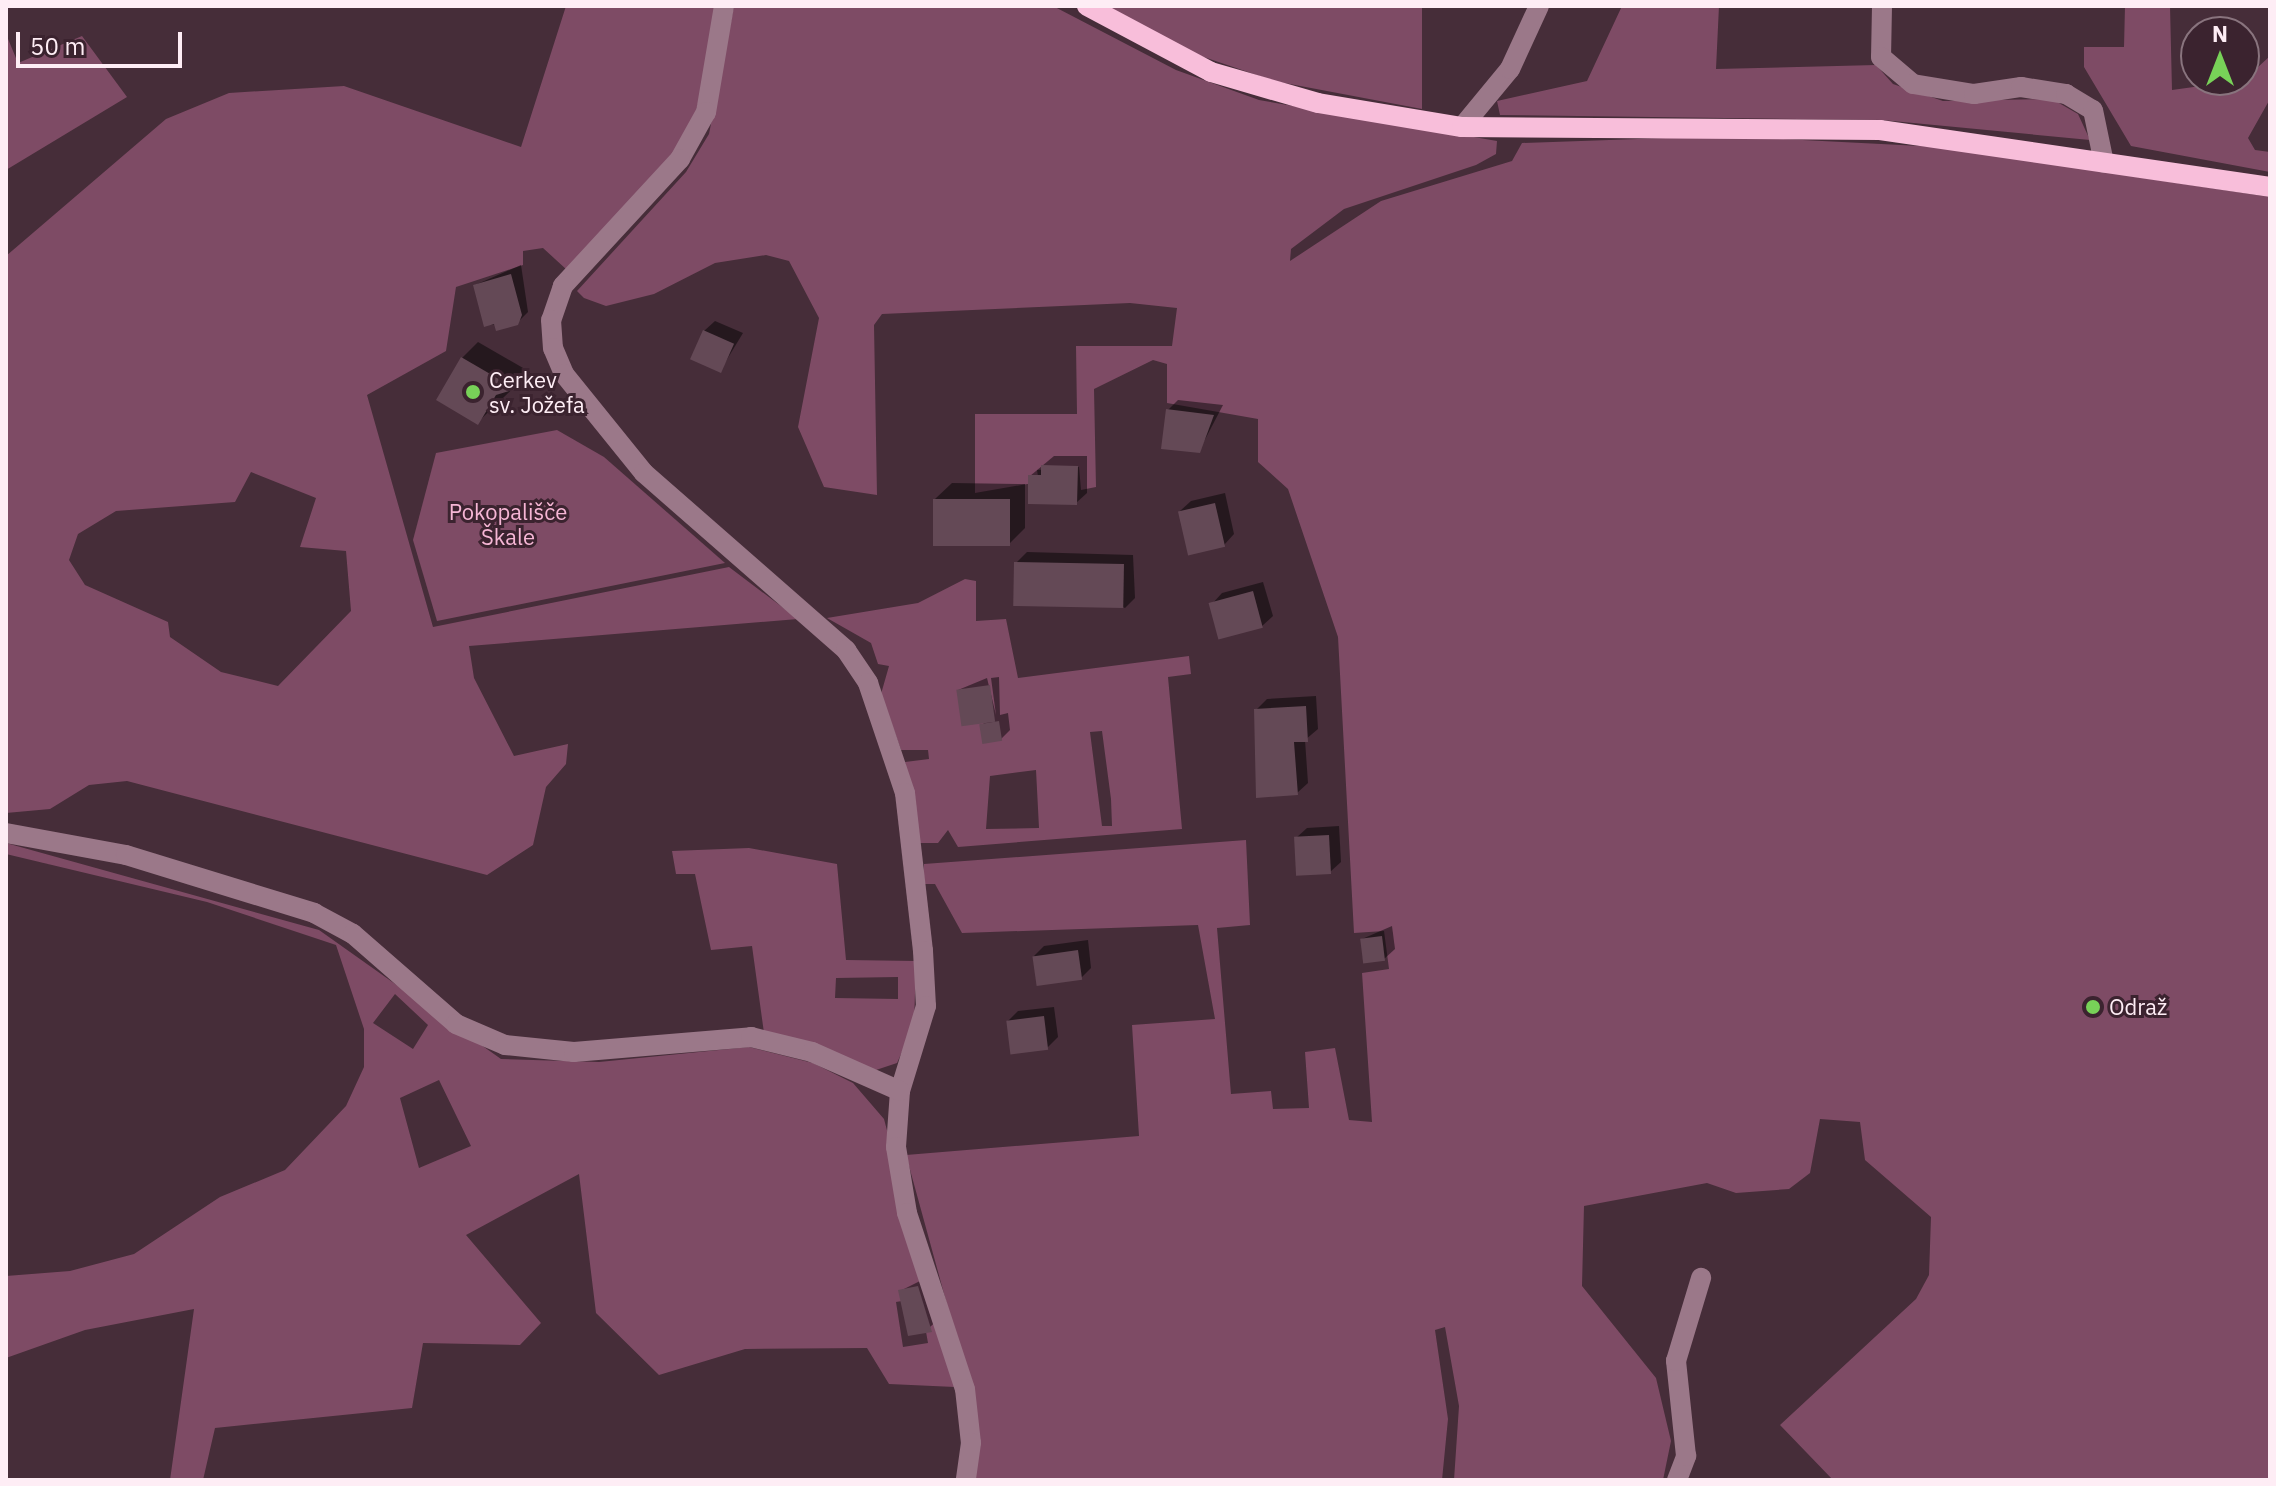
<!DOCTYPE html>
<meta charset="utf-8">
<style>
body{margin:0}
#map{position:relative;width:2276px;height:1486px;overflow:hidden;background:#462d39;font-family:"IBM Plex Sans",sans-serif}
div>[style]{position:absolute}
.green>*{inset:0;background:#7e4b65}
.shadow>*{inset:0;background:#0007}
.building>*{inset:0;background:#644956;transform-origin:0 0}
.minor>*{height:20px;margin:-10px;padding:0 10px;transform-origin:10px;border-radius:10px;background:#9b7889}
.major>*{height:20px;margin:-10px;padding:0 10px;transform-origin:10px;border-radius:10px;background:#f8beda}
.dots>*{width:22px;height:22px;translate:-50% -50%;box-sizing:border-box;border:4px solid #3b232f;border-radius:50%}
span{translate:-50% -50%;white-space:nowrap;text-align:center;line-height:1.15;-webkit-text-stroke:6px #3b232f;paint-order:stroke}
.poi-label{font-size:22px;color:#feedf5}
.left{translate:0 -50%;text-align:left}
.park-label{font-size:22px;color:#f6b6d5}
.frame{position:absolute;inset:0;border:8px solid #feedf5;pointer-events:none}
.north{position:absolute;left:2180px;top:16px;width:80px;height:80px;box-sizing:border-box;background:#3b232f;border:2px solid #89747e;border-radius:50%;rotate:0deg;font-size:22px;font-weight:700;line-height:32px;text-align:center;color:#feedf5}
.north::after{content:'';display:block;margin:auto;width:28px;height:36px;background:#78d158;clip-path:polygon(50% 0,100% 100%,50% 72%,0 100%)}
.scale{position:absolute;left:16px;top:32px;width:166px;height:36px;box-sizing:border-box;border:4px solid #feedf5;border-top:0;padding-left:10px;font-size:24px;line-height:28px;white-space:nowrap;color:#feedf5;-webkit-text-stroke:6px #3b232f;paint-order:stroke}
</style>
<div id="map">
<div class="green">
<div style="clip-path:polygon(evenodd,566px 6px,717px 6px,707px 69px,690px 134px,567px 270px,543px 248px,523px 251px,523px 265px,456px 287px,446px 351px,367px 395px,433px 627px,729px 567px,798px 619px,469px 646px,474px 678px,514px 756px,568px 744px,566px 764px,546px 787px,533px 845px,487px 875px,127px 781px,89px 785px,50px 809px,6px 813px,6px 256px,166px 119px,229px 93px,344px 86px,521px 147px,566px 6px,251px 472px,316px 498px,300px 547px,346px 551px,351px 611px,278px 686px,221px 672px,170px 637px,168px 622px,85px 585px,69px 560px,78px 534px,116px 511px,235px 502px,251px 472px)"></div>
<div style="clip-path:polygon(734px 6px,1053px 6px,1176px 70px,1259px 100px,1497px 141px,1496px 154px,1476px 165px,1344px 209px,1291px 249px,1290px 261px,1381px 201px,1512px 161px,1522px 143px,1723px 136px,1940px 147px,2270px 197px,2270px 1480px,1833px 1480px,1780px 1425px,1916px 1299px,1929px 1275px,1931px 1217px,1865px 1160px,1860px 1122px,1820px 1119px,1810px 1173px,1789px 1189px,1736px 1193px,1707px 1183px,1584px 1206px,1582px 1286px,1656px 1378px,1671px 1441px,1663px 1480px,1454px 1480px,1459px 1406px,1445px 1327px,1435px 1330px,1448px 1419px,1442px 1480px,973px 1480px,960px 1352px,906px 1155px,1139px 1136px,1132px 1025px,1215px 1019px,1198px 925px,962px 933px,935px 884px,923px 884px,924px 864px,1246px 840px,1250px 925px,1217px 928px,1231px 1094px,1271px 1091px,1273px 1109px,1309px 1108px,1305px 1052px,1335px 1048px,1349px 1120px,1372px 1122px,1362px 973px,1389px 969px,1384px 931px,1354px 933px,1338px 637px,1288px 489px,1258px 462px,1258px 419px,1167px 403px,1167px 364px,1153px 360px,1094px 389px,1096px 487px,1081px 490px,1079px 467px,1037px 470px,1039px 482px,975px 493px,975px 414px,1077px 414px,1076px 346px,1172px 346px,1177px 308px,1130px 303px,882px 314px,874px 325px,877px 495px,824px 487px,798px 427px,819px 318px,789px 261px,766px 255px,715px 263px,654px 294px,606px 306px,584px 298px,577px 291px,686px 172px,709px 134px)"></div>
<div style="clip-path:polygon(1098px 6px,1422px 6px,1422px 109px,1274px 81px,1195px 54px)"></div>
<div style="clip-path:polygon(1622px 6px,1719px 6px,1716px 69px,1876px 65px,1893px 84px,1943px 101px,2052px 99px,2078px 114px,2090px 140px,1882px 120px,1500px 115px,1497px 101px,1587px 81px)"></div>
<div style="clip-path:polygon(2125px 6px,2170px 6px,2172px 90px,2244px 80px,2270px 56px,2270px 99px,2248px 138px,2255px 150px,2270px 152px,2270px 172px,2131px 146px,2084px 67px,2084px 47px,2124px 47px)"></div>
<div style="clip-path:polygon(6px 34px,18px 63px,82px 36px,127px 97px,6px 170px)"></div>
<div style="clip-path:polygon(557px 430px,604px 457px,725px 563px,437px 621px,413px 540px,436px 453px)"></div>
<div style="clip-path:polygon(evenodd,965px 579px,976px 581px,976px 621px,1006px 619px,1018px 678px,1189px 656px,1191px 674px,1168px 677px,1182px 829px,958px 847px,948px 830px,938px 843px,919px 843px,905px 762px,929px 759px,928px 750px,901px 750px,881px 694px,889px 666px,878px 664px,871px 643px,827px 618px,918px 603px,965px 579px,1102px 731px,1111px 799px,1112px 826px,1102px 826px,1090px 732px,1102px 731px,965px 579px,1036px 770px,1039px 828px,986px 829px,990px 776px,1036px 770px)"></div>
<div style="clip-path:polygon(evenodd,6px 843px,319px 930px,501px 1059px,599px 1062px,749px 1047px,813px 1063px,853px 1083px,884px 1119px,955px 1387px,889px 1384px,867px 1348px,745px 1349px,659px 1375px,596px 1313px,579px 1174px,466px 1235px,541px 1323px,520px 1345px,423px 1343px,412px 1408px,215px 1428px,203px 1480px,170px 1480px,194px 1309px,85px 1330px,6px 1358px,6px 1276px,70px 1271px,134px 1254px,220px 1197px,285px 1170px,346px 1106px,364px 1067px,364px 1029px,336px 945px,207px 902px,6px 854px,6px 843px,395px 994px,428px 1025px,413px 1049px,373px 1023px,395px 994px,6px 843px,439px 1080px,471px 1146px,419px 1168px,400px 1098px,439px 1080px,6px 843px,920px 1298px,928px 1343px,903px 1347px,896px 1302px,920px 1298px)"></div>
<div style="clip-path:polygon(evenodd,749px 848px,837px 864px,846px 960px,916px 961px,914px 1025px,897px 1063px,876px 1070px,764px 1033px,752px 946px,711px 950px,695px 874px,676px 874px,672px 851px,749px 848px,898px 977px,898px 999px,835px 998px,836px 978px,898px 977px)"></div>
</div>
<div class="shadow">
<div style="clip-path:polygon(521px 265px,528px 312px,517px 323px,486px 325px,475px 285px)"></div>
<div style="clip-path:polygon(715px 321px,743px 333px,720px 371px,704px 331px)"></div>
<div style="clip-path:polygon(478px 342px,530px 372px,478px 422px,462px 358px)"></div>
<div style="clip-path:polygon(1178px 400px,1223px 405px,1199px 451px,1168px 410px)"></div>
<div style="clip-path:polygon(1054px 456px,1087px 456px,1087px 493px,1076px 503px,1030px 476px)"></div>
<div style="clip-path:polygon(952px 483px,1025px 484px,1025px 528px,1009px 544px,935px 499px)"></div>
<div style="clip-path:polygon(1225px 493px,1234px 534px,1224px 545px,1180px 511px,1191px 501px)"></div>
<div style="clip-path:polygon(1027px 552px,1133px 555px,1135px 598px,1125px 608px,1016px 563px)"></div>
<div style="clip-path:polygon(1263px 582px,1273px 616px,1262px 626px,1212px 604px,1222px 593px)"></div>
<div style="clip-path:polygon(999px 677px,1000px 715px,1008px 713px,1010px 730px,1001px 739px,981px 726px,986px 721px,958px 690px,987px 678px,996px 715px,991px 678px)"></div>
<div style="clip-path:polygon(1316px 696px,1318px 729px,1305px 740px,1308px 783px,1297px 793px,1256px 710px,1267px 699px)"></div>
<div style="clip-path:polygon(1339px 826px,1341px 862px,1330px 872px,1296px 838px,1307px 828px)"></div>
<div style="clip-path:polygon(1392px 926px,1395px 949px,1384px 959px,1362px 939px)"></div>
<div style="clip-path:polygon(1088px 940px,1091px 968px,1081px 978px,1034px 956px,1044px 946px)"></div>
<div style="clip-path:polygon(1054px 1007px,1058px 1037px,1047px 1048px,1008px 1021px,1018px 1011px)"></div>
<div style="clip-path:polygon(928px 1277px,941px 1317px,930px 1327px,900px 1291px)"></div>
</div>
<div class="building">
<div style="clip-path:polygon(511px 274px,522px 315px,518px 325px,496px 331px,494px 324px,484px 327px,473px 285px)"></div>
<div style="left:703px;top:330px;width:34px;height:32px;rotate:24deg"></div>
<div style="clip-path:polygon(461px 357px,516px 389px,496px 395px,478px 425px,436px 400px)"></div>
<div style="clip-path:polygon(1166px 409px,1214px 415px,1200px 453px,1161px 449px)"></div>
<div style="clip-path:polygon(1041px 465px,1078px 466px,1077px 505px,1028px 504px,1028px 475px,1041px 475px)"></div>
<div style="left:933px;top:499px;width:77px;height:47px"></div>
<div style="left:1215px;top:503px;width:45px;height:38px;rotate:77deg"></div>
<div style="left:1014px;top:562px;width:110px;height:44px;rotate:1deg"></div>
<div style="left:1253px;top:591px;width:38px;height:46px;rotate:75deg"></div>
<div style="left:990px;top:685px;width:37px;height:34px;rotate:82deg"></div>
<div style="clip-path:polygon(1306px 706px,1308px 742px,1294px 742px,1298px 795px,1256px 798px,1254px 709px)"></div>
<div style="left:999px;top:721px;width:20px;height:20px;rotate:81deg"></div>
<div style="left:1329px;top:835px;width:39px;height:35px;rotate:87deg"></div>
<div style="left:1382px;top:936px;width:25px;height:22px;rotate:83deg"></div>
<div style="left:1078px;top:950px;width:30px;height:46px;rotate:82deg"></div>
<div style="left:1044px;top:1016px;width:34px;height:38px;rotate:83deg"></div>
<div style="clip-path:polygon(918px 1286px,932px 1332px,908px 1336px,898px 1290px)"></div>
</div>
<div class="minor">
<div style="left:724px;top:6px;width:108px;rotate:99.6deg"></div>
<div style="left:706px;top:112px;width:54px;rotate:119deg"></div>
<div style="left:680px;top:159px;width:173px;rotate:132.7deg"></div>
<div style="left:563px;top:286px;width:36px;rotate:109deg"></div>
<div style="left:551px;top:320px;width:28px;rotate:86deg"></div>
<div style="left:553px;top:348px;width:28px;rotate:67deg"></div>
<div style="left:564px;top:374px;width:127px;rotate:51.1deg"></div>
<div style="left:644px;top:473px;width:269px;rotate:41.2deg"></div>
<div style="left:846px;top:650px;width:40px;rotate:56deg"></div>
<div style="left:868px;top:683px;width:116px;rotate:71.4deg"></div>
<div style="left:905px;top:793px;width:159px;rotate:83.5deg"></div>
<div style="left:923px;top:951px;width:55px;rotate:86.9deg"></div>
<div style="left:926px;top:1006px;width:89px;rotate:107deg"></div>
<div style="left:900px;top:1091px;width:56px;rotate:94.1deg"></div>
<div style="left:896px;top:1147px;width:67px;rotate:80.5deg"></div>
<div style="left:907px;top:1213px;width:185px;rotate:71.8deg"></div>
<div style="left:965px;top:1389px;width:54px;rotate:83.7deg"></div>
<div style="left:971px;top:1443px;width:37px;rotate:98deg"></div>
<div style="left:1882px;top:6px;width:51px;rotate:91.1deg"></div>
<div style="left:1881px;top:57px;width:42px;rotate:40.2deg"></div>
<div style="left:1913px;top:84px;width:62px;rotate:9.3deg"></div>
<div style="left:1974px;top:94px;width:48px;rotate:-8.5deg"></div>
<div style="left:2021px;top:87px;width:46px;rotate:8.8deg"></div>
<div style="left:2066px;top:94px;width:31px;rotate:31deg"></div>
<div style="left:2093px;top:110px;width:54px;rotate:78.3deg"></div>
<div style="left:1462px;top:127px;width:75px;rotate:-50.4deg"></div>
<div style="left:1510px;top:69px;width:69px;rotate:-65.3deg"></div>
<div style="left:6px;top:833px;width:122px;rotate:10.4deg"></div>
<div style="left:126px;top:855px;width:197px;rotate:17.1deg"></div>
<div style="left:314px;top:913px;width:44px;rotate:28.3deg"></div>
<div style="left:353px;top:934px;width:137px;rotate:41.1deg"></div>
<div style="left:456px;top:1024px;width:53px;rotate:23.2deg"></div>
<div style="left:505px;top:1045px;width:69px;rotate:5.8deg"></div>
<div style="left:574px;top:1052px;width:178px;rotate:-4.8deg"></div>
<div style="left:751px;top:1037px;width:63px;rotate:13.8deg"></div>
<div style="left:812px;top:1052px;width:96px;rotate:23.9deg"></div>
<div style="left:1677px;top:1480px;width:26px;rotate:-69deg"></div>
<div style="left:1686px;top:1456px;width:96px;rotate:-96deg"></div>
<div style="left:1676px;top:1361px;width:87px;rotate:-73.2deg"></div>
</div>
<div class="major">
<div style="left:1087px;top:6px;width:140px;rotate:28deg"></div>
<div style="left:1211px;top:72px;width:111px;rotate:16.2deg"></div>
<div style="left:1318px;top:103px;width:146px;rotate:9.5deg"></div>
<div style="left:1462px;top:127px;width:418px;rotate:0.4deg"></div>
<div style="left:1880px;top:130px;width:394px;rotate:8.3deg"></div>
</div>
<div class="dots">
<div style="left:473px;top:392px;background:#78d158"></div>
<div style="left:2093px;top:1007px;background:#78d158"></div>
</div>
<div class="poi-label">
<span class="left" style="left:489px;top:392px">Cerkev<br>sv. Jožefa</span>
<span class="left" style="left:2109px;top:1007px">Odraž</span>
</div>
<div class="park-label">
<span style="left:508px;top:524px">Pokopališče<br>Škale</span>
</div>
<div class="frame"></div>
<div class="north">N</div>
<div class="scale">50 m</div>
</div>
